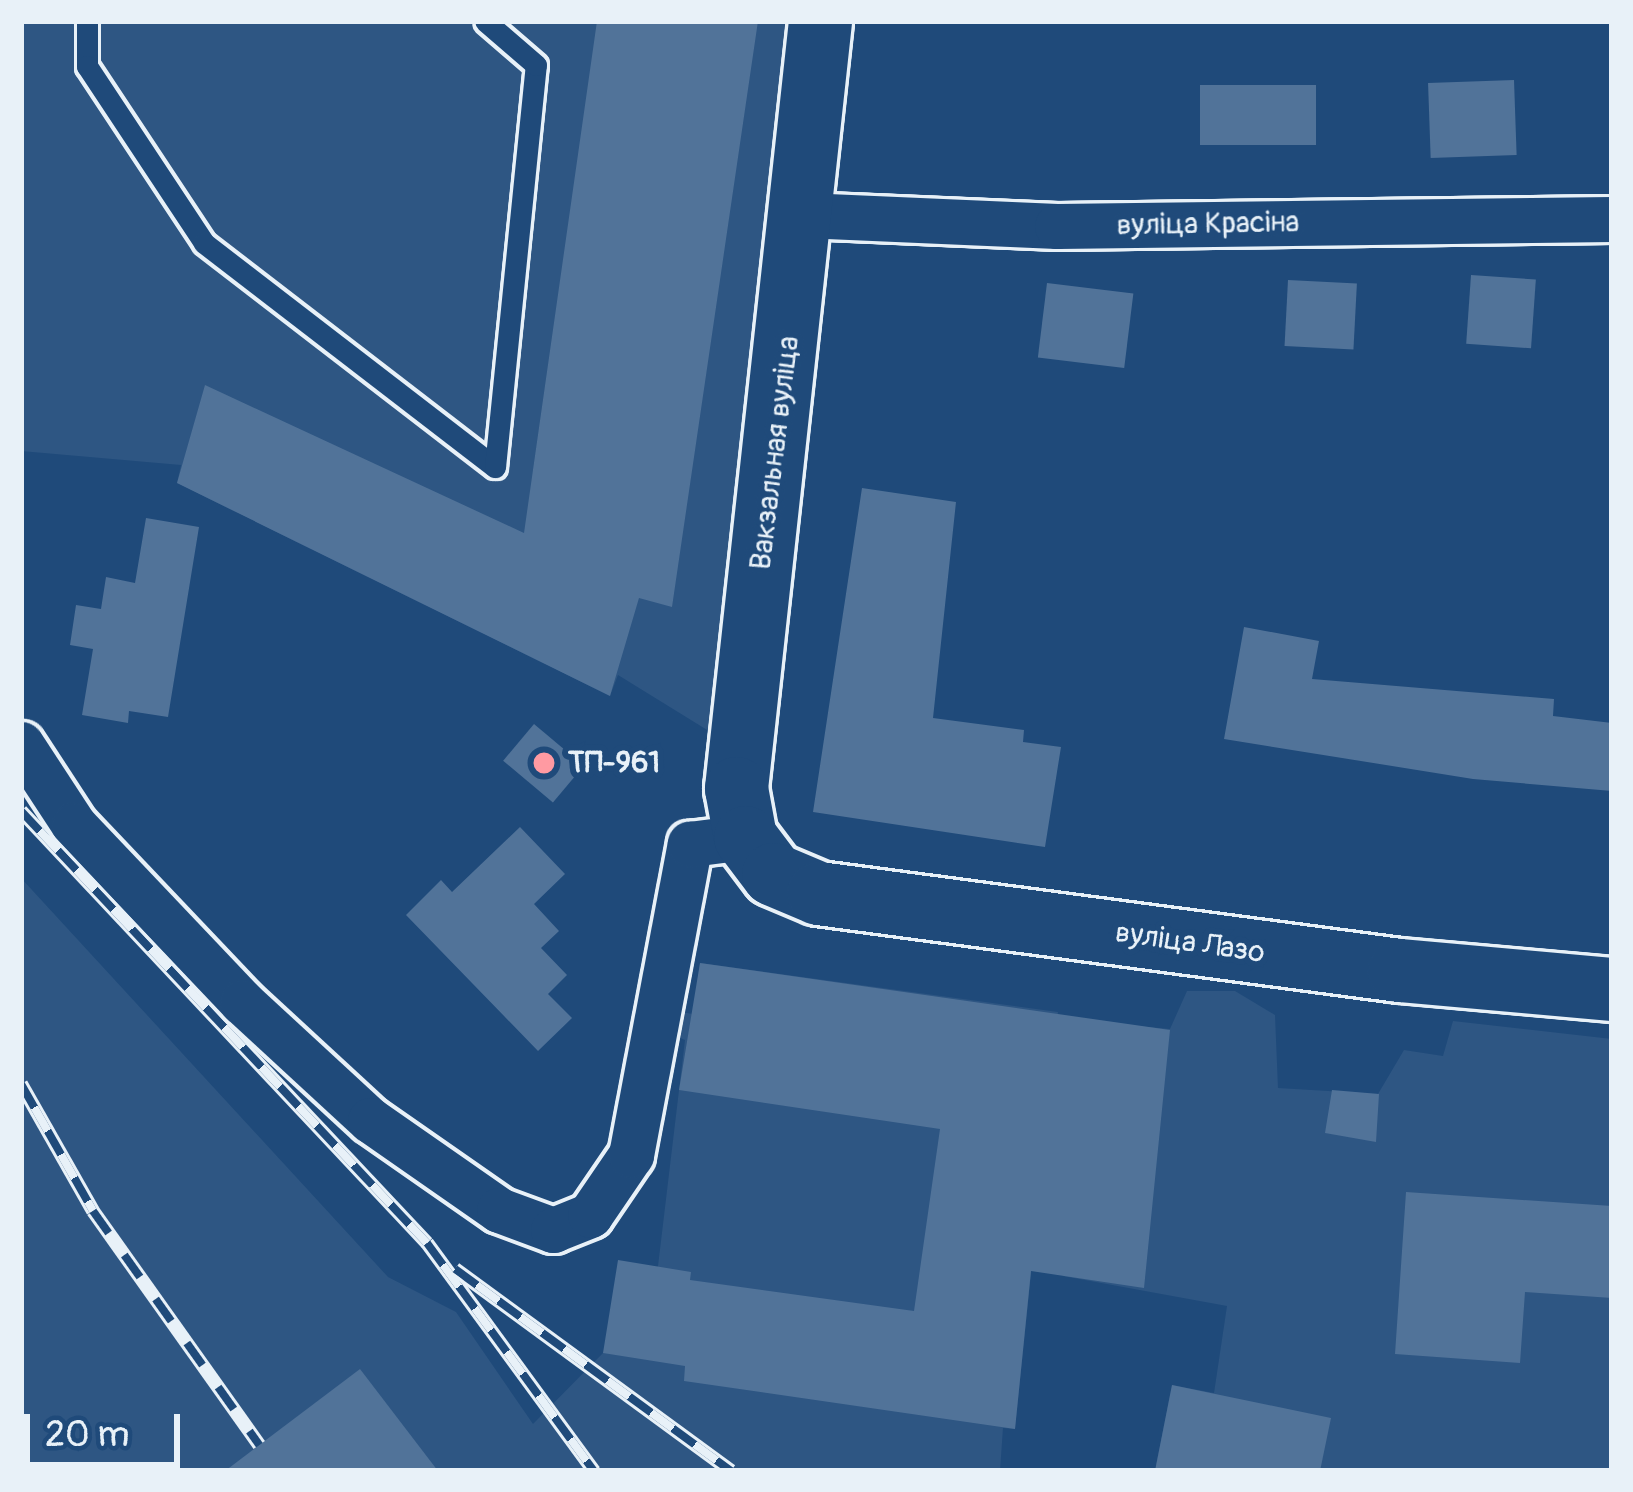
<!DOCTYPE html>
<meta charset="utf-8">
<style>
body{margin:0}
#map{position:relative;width:1633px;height:1492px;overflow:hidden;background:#1f4a7a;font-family:Pangolin,sans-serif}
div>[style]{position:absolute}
.built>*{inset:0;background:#2e5683}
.building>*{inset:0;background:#517399;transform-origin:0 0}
.roads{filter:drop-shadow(3px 0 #e8f1f8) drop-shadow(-3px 0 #e8f1f8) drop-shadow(0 3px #e8f1f8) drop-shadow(0 -3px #e8f1f8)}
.lane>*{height:21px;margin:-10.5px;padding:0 10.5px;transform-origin:10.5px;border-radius:10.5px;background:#1f4a7a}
.street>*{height:45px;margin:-22.5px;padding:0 22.5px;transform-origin:22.5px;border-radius:22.5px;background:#1f4a7a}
.secondary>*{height:63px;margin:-31.5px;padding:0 31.5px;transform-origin:31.5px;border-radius:31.5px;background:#1f4a7a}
.rail>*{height:14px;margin-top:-7px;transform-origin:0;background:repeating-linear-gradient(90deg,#1f4a7a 0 27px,#e8f1f8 0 54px);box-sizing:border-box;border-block:3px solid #e8f1f8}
.dots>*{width:33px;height:33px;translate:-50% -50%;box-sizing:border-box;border:6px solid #1f4a7a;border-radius:50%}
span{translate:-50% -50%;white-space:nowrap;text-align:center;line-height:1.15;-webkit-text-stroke:12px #1f4a7a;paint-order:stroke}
.street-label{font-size:30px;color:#e8f1f8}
.poi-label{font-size:30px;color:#e8f1f8;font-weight:700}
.left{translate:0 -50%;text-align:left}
.frame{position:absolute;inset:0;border:24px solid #e8f1f8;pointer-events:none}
.scale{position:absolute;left:24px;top:1414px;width:156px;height:54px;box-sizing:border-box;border:6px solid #e8f1f8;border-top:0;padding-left:15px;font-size:36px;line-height:42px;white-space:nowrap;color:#e8f1f8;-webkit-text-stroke:9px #1f4a7a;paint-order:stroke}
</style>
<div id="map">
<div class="built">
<div style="clip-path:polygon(21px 21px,839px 21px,725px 741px,618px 675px,610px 696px,177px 483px,181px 465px,21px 451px)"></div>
<div style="clip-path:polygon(21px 878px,388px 1277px,456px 1312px,533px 1424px,603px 1353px,658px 1266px,685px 1040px,670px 1034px,675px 1011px,693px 1014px,700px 963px,1058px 1012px,1015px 1429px,1003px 1428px,1000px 1471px,21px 1471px)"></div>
<div style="clip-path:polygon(1187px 991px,1235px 991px,1275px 1015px,1278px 1088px,1378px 1094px,1404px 1050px,1443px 1056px,1453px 1021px,1612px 1039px,1612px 1471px,1155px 1470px,1172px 1385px,1214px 1393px,1227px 1306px,1063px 1276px,1104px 1023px,1170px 1029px)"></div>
</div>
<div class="building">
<div style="clip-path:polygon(597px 21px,758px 21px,672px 607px,639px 598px,610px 696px,177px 483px,205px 385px,524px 533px)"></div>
<div style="left:1514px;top:80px;width:75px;height:86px;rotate:88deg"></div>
<div style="left:1316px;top:85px;width:60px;height:116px;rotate:90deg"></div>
<div style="left:1471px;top:275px;width:65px;height:69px;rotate:4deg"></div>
<div style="left:1288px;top:280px;width:69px;height:66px;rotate:3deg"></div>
<div style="left:1047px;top:283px;width:87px;height:75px;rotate:7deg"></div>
<div style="clip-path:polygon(862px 488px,956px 502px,933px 718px,1024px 730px,1023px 742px,1061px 747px,1045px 847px,813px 812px)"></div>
<div style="clip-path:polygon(146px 518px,199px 527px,168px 717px,129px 711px,128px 723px,82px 715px,93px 649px,70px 645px,76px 605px,101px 609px,106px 577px,135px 583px)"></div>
<div style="clip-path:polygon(1244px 627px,1319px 641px,1312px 679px,1554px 699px,1553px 716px,1612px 723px,1612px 791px,1473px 779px,1224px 739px)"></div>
<div style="left:534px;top:724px;width:65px;height:48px;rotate:40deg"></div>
<div style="clip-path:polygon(520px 827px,565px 874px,534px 904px,559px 931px,541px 948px,567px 975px,548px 994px,572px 1018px,538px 1051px,406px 915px,441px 880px,452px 892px)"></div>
<div style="clip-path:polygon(700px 963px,1170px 1030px,1144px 1288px,1031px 1271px,1015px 1429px,684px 1381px,685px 1366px,603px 1353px,618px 1260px,691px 1272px,690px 1280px,914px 1311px,940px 1129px,679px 1090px)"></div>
<div style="clip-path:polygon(1332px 1090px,1379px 1094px,1376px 1142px,1325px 1133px)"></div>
<div style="clip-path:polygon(1406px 1192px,1612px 1206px,1612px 1298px,1525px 1292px,1520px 1363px,1395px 1354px)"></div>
<div style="clip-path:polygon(360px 1369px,438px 1471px,225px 1471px)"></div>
<div style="clip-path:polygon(1172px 1385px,1331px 1418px,1320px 1471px,1155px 1471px)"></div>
</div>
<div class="roads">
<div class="lane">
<div style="left:87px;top:21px;width:45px;rotate:90deg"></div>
<div style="left:87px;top:66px;width:212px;rotate:56.5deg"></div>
<div style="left:204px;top:243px;width:367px;rotate:37.6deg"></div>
<div style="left:495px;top:467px;width:404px;rotate:-84.2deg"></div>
<div style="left:536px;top:65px;width:67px;rotate:-139.2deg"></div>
</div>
<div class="street">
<div style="left:804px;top:215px;width:253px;rotate:2.5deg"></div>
<div style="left:1057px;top:226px;width:555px;rotate:-0.72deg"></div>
<div style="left:21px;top:744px;width:97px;rotate:56.8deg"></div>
<div style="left:74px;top:825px;width:244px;rotate:46.5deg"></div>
<div style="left:242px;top:1002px;width:174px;rotate:42.7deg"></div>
<div style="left:370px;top:1120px;width:157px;rotate:34.9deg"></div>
<div style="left:499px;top:1210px;width:58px;rotate:20.3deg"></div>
<div style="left:553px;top:1230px;width:40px;rotate:-22deg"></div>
<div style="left:590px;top:1215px;width:73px;rotate:-55.7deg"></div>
<div style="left:631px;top:1155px;width:317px;rotate:-79.3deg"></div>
<div style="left:690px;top:844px;width:55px;rotate:-7.3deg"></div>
</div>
<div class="secondary">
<div style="left:820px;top:21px;width:772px;rotate:96.25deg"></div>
<div style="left:736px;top:788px;width:50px;rotate:79.6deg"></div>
<div style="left:745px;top:837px;width:46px;rotate:52.9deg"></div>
<div style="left:773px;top:874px;width:49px;rotate:22.9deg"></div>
<div style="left:818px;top:893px;width:586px;rotate:7.55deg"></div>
<div style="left:1399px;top:970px;width:214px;rotate:5.1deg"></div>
</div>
</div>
<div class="rail">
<div style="left:21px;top:811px;width:593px;rotate:46.78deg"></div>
<div style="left:427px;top:1243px;width:283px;rotate:53.8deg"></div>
<div style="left:21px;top:1084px;width:146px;rotate:60.4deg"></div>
<div style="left:93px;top:1211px;width:287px;rotate:54.6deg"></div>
<div style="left:455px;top:1269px;width:342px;rotate:36.2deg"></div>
</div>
<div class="dots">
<div style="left:544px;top:763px;background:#ff9aa2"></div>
</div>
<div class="street-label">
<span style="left:1208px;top:224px;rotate:-1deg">вуліца Красіна</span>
<span style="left:775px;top:453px;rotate:-83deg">Вакзальная вуліца</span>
<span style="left:1190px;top:943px;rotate:8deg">вуліца Лазо</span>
</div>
<div class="poi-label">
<span class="left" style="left:568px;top:763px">ТП-961</span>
</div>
<div class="frame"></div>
<div class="scale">20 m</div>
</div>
